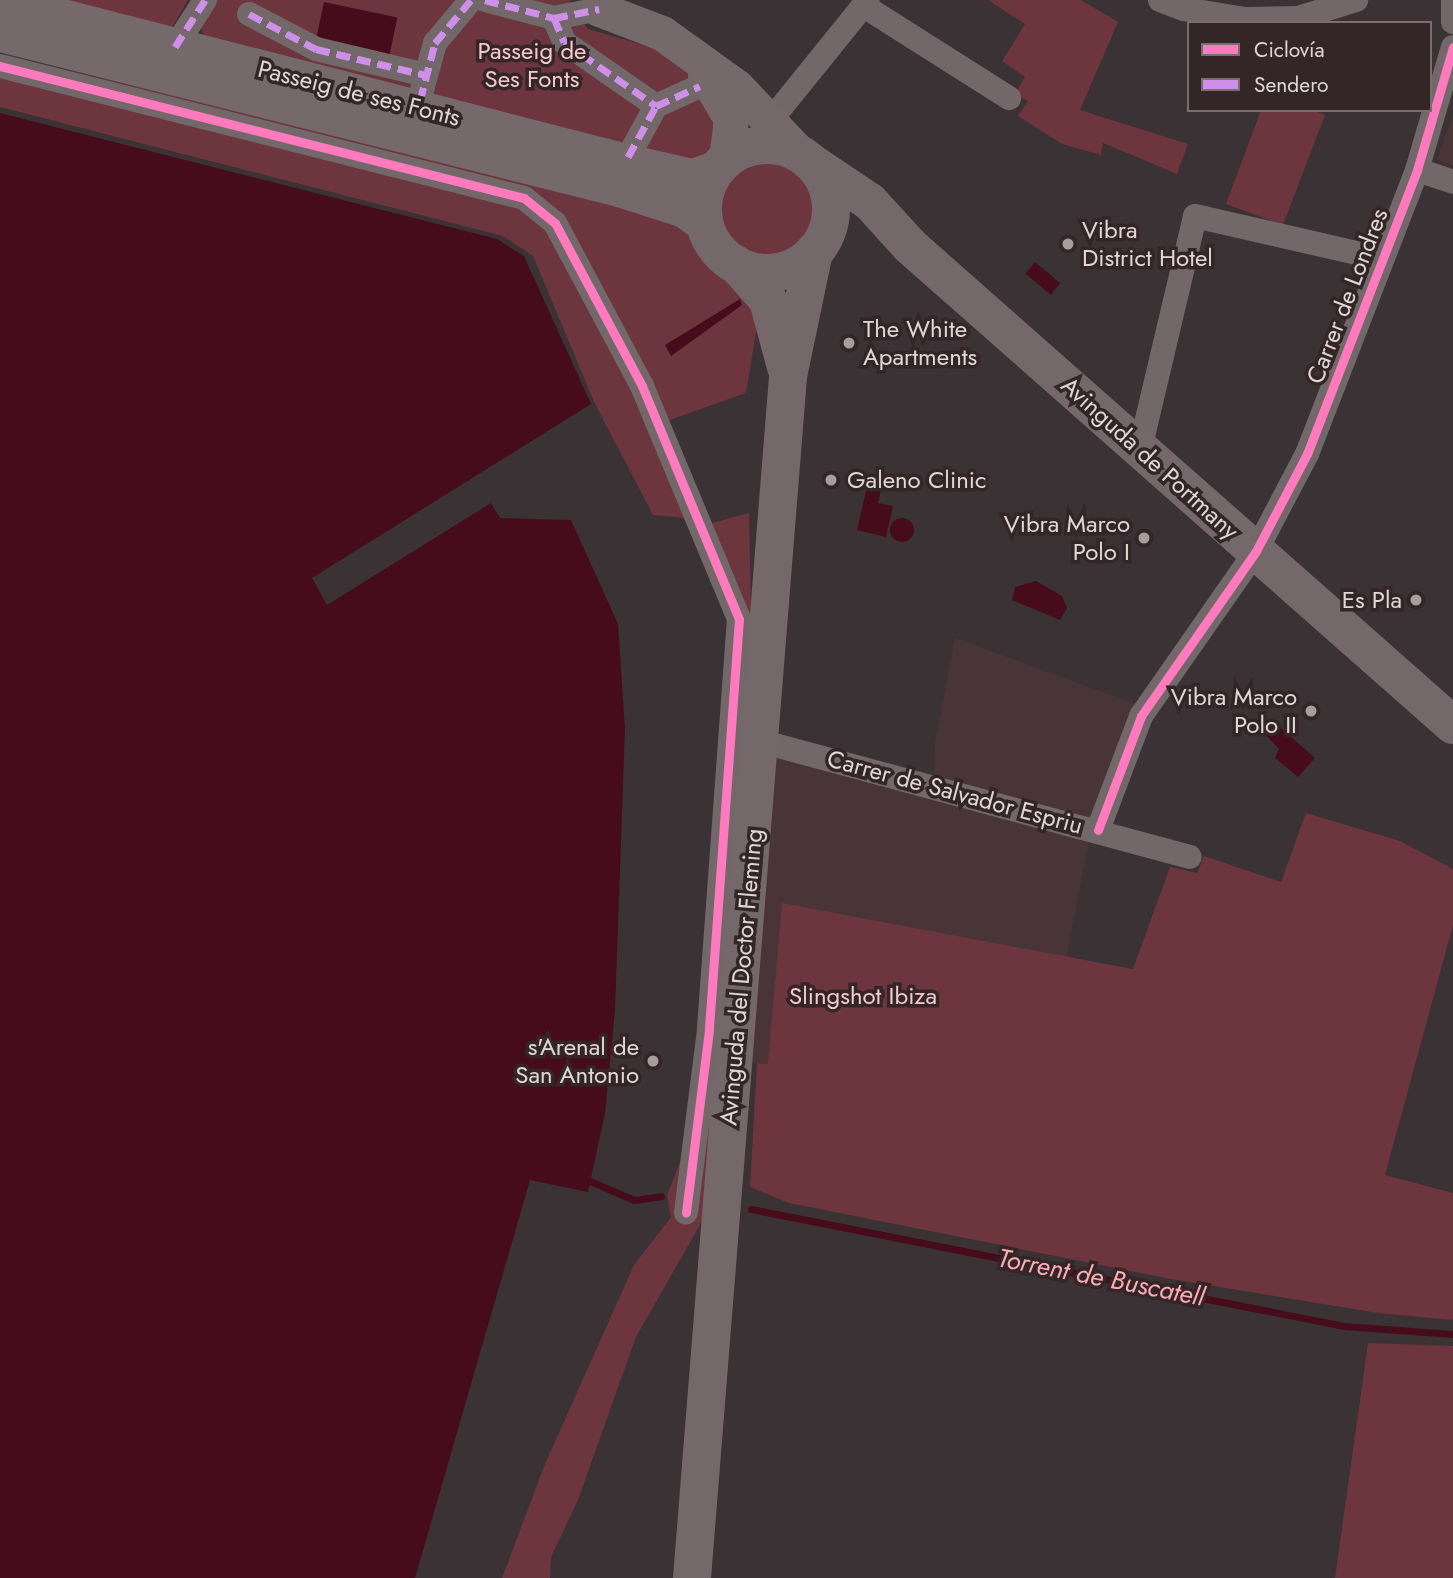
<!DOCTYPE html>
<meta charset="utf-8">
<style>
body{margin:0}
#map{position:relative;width:1453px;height:1578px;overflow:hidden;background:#3a3234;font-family:Jost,sans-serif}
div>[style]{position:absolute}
.built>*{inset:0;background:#493537}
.green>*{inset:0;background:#6d353e}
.round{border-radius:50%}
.water>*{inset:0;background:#470c1b;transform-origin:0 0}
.stream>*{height:7px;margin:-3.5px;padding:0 3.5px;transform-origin:3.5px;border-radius:3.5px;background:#470c1b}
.street>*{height:24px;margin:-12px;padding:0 12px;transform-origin:12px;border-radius:12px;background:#72686a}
.secondary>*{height:35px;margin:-17.5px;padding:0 17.5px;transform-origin:17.5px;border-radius:17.5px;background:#76696b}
.primary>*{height:38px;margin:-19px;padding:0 19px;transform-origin:19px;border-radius:19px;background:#75686a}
.primary>.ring{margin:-19px;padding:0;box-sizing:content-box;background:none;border:38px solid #75686a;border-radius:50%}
.quiet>*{height:7px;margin-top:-3.5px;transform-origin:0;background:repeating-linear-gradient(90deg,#ce8fe9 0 14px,transparent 0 21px)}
.cycleway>*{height:9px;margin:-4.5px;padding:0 4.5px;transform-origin:4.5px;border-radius:4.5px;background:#fd7abc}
.dots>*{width:19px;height:19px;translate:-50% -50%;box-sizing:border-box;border:4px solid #342627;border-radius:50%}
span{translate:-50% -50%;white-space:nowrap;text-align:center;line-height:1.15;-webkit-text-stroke:7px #342627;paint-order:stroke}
.park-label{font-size:24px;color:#f5c9ce}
.street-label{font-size:24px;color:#e0d7d7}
.poi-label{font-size:24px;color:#e0d7d7}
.left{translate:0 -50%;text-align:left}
.right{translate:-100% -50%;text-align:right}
.water-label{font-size:26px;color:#feabb5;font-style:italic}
.legend{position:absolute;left:1187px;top:21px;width:245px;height:91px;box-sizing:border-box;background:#342627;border:2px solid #796d6d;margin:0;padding:9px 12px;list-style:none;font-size:21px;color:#e0d7d7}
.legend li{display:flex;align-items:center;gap:14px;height:35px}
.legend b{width:35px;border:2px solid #796d6d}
</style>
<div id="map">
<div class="built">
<div style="clip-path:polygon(1453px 116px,1453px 166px,1437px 159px)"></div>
<div style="clip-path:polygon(955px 638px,1135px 704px,1093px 821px,1056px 1010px,927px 1077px,757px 1063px,717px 1055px,772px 732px,934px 776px,935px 743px)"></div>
</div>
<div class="green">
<div style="clip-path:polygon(56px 0,188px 0,170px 31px)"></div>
<div style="clip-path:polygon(214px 0,572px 0,569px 3px,588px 29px,654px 48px,694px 77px,718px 110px,712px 156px,694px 165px,205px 44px,200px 22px)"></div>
<div style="clip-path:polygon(988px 0,1081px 0,1118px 22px,1080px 110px,1188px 144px,1177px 174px,1103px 143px,1101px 155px,1062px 144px,1018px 116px,1028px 101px,1015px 94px,1025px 77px,1002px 61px,1025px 24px)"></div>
<div style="clip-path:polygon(0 54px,675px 216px,698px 251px,742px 288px,758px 321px,746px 393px,664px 422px,705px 525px,749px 513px,751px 607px,704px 1218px,636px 1337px,578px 1500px,551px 1557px,550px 1578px,502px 1578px,545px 1464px,634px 1265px,671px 1217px,667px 1195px,689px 1139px,733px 624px,684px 518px,653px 515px,595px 404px,533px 256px,503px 236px,0 107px)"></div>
<div style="clip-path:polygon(1261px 110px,1313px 110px,1325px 115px,1283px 225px,1226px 204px)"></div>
<div class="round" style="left:717px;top:159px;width:98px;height:98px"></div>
<div style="clip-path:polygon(1306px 813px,1400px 841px,1453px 869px,1453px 925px,1385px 1175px,1453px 1193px,1453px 1320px,1378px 1313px,1171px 1279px,789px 1203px,750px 1187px,757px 1063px,768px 1064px,782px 903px,1133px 969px,1170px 867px,1197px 873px,1204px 856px,1281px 882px)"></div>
<div style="clip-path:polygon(1368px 1343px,1453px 1346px,1453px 1578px,1335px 1578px)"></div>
</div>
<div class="water">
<div style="left:324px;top:2px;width:75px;height:39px;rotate:12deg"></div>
<div style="clip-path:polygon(0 113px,497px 239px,524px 256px,591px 404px,312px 578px,327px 605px,491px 503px,500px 518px,571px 520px,618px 624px,625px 729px,615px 1010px,605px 1113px,588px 1192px,530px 1180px,415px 1578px,0 1578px)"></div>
<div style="left:1035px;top:262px;width:33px;height:15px;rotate:40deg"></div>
<div style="clip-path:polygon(740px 299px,742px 305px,671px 356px,665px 345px)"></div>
<div style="clip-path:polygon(867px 487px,881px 490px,878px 503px,893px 506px,886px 537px,857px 530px)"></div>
<div class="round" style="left:890px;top:518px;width:24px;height:24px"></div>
<div style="clip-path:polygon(1036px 581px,1062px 596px,1067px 608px,1060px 620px,1012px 600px,1015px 587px)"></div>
<div style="clip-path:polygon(1275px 723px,1315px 758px,1298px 777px,1275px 758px,1279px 749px,1266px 735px)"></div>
</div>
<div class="stream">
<div style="left:590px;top:1181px;width:48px;rotate:23.4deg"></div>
<div style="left:634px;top:1200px;width:27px;rotate:-8deg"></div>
<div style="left:751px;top:1209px;width:604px;rotate:11.16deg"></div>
<div style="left:1344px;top:1326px;width:109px;rotate:4.2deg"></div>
</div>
<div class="street">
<div style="left:485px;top:0;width:71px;rotate:14.6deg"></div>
<div style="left:554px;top:18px;width:46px;rotate:-11.3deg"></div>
<div style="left:1160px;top:0;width:26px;rotate:21deg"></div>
<div style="left:1184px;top:9px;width:62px;rotate:9.3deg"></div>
<div style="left:1245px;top:19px;width:53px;rotate:-1.1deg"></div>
<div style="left:1298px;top:18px;width:61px;rotate:-17.2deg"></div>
<div style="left:1453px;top:0;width:22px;rotate:90deg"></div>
<div style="left:864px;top:6px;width:172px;rotate:32.4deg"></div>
<div style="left:249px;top:14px;width:76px;rotate:27.6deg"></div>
<div style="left:316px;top:49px;width:113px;rotate:13.3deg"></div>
<div style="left:554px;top:18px;width:26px;rotate:67deg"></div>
<div style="left:564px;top:42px;width:112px;rotate:34.8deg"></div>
<div style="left:175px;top:47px;width:56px;rotate:-57.4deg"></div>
<div style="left:0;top:66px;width:540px;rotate:14.14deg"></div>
<div style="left:524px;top:198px;width:40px;rotate:39deg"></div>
<div style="left:555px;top:223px;width:185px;rotate:61.9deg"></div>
<div style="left:642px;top:386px;width:252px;rotate:67.4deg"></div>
<div style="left:739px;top:619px;width:412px;rotate:94.2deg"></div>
<div style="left:709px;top:1030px;width:184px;rotate:97.2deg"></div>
<div style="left:422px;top:90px;width:49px;rotate:-74.5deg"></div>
<div style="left:435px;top:43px;width:56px;rotate:-50.1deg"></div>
<div style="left:771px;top:120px;width:154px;rotate:-51.1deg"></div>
<div style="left:628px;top:157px;width:58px;rotate:-61.2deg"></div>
<div style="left:656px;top:106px;width:48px;rotate:-24.4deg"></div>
<div style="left:1417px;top:170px;width:38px;rotate:18deg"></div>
<div style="left:1140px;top:449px;width:239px;rotate:-76.7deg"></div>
<div style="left:1195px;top:216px;width:192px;rotate:12.9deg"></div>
<div style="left:760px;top:741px;width:445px;rotate:15.1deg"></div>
<div style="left:1098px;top:830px;width:122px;rotate:-69.3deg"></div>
<div style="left:1141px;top:716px;width:201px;rotate:-55.1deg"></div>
<div style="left:1256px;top:551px;width:110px;rotate:-62.3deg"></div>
<div style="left:1307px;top:454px;width:305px;rotate:-68.8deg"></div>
<div style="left:1417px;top:170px;width:128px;rotate:-73.7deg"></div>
</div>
<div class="secondary">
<div style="left:0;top:0;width:646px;rotate:14.42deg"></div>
<div style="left:626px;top:161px;width:68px;rotate:12.8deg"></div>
<div style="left:692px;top:176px;width:26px;rotate:-18deg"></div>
<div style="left:600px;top:0;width:9px;rotate:96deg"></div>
<div style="left:599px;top:9px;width:67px;rotate:20.9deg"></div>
<div style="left:662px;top:33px;width:92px;rotate:35.8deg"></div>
<div style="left:737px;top:87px;width:93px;rotate:46.7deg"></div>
<div style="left:0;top:34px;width:638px;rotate:14.06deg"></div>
<div style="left:619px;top:189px;width:68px;rotate:17.9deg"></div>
<div style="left:684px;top:210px;width:26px;rotate:36deg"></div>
<div style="left:705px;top:75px;width:51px;rotate:59.4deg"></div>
<div style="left:731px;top:119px;width:40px;rotate:97.1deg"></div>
</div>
<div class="primary">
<div class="ring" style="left:703px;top:145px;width:90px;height:90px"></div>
<div style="left:809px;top:161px;width:73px;rotate:33.9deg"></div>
<div style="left:870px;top:202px;width:59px;rotate:47.7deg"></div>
<div style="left:910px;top:246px;width:724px;rotate:41.42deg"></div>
<div style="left:736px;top:264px;width:48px;rotate:48.4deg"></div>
<div style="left:768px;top:300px;width:69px;rotate:75deg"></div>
<div style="left:692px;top:1578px;width:1206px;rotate:-85.43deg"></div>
<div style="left:788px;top:376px;width:127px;rotate:-78.2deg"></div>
</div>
<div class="quiet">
<div style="left:485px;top:0;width:71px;rotate:14.6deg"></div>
<div style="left:554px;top:18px;width:46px;rotate:-11.3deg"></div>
<div style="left:249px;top:14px;width:76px;rotate:27.6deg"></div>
<div style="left:316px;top:49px;width:113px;rotate:13.3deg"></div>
<div style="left:554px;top:18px;width:26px;rotate:67deg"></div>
<div style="left:564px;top:42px;width:112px;rotate:34.8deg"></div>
<div style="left:175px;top:47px;width:56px;rotate:-57.4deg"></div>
<div style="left:420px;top:101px;width:60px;rotate:-75.5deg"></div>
<div style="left:435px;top:43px;width:56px;rotate:-50.1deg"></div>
<div style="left:628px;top:157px;width:58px;rotate:-61.2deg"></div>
<div style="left:656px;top:106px;width:48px;rotate:-24.4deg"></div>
</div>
<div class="cycleway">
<div style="left:0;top:66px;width:540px;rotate:14.14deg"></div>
<div style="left:524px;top:198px;width:40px;rotate:39deg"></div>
<div style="left:555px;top:223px;width:185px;rotate:61.9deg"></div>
<div style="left:642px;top:386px;width:252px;rotate:67.4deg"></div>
<div style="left:739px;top:619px;width:412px;rotate:94.2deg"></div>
<div style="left:709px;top:1030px;width:184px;rotate:97.2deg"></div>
<div style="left:1098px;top:830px;width:122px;rotate:-69.3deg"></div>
<div style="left:1141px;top:716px;width:201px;rotate:-55.1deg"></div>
<div style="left:1256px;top:551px;width:110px;rotate:-62.3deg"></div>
<div style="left:1307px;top:454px;width:305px;rotate:-68.8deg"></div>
<div style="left:1417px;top:170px;width:128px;rotate:-73.7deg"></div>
</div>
<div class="dots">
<div style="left:1068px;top:244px;background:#a69d9e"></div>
<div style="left:849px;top:343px;background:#a69d9e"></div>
<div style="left:831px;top:480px;background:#a69d9e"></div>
<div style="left:1144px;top:538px;background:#a69d9e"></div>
<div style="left:1416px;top:600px;background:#a69d9e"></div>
<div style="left:1311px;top:711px;background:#a69d9e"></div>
<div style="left:653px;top:1061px;background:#a69d9e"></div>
</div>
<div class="park-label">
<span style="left:532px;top:65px">Passeig de<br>Ses Fonts</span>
<span style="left:863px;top:996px">Slingshot Ibiza</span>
</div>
<div class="street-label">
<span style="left:359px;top:93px;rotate:14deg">Passeig de ses Fonts</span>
<span style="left:1347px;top:296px;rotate:-69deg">Carrer de Londres</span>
<span style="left:1150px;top:458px;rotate:42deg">Avinguda de Portmany</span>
<span style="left:955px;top:792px;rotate:15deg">Carrer de Salvador Espriu</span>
<span style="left:741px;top:977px;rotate:-85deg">Avinguda del Doctor Fleming</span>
</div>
<div class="poi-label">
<span class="left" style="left:1082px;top:244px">Vibra<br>District Hotel</span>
<span class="left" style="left:863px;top:343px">The White<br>Apartments</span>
<span class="left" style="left:847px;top:480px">Galeno Clinic</span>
<span class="right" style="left:1130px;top:538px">Vibra Marco<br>Polo I</span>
<span class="right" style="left:1402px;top:600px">Es Pla</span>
<span class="right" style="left:1297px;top:711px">Vibra Marco<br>Polo II</span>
<span class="right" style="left:639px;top:1061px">s'Arenal de<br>San Antonio</span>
</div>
<div class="water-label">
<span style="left:1101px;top:1278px;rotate:11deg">Torrent de Buscatell</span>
</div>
<ul class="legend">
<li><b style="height:9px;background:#fd7abc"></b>Ciclovía</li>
<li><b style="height:9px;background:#ce8fe9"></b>Sendero</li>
</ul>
</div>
